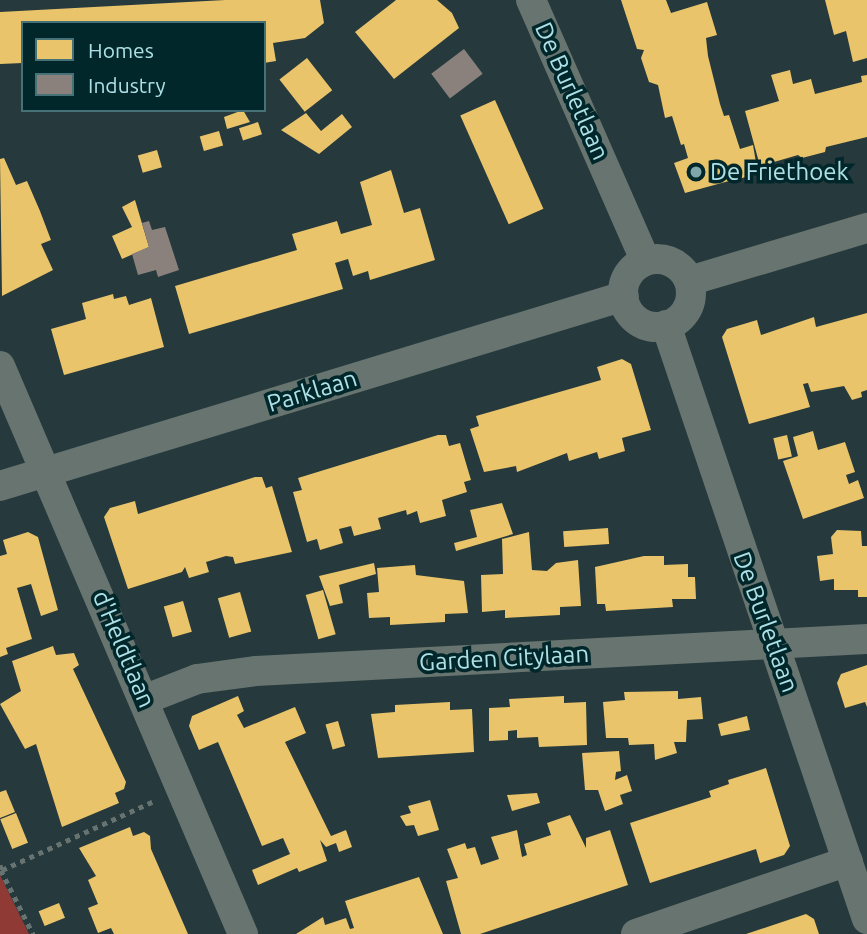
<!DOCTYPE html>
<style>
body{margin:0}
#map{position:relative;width:867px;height:934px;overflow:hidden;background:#26393c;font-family:Ubuntu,sans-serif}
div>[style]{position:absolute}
.green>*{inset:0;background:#903a36}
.homes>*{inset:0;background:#e9c46a;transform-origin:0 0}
.industry>*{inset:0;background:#8a817c;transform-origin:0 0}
.path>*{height:4.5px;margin-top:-2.25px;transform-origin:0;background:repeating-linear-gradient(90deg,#667371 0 5px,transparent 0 10px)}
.minor>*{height:30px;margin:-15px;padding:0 15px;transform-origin:15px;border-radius:15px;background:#67746f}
.minor>.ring{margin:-15px;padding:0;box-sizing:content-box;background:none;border:30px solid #67746f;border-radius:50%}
.dots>*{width:19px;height:19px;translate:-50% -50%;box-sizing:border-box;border:4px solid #01272b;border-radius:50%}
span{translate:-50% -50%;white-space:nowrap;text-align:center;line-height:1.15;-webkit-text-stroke:7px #01272b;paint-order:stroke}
.street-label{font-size:24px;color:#aee1e7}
.poi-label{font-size:24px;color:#aee1e7}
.left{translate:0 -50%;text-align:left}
.legend{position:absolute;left:21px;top:21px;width:245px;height:91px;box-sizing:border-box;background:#01272b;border:2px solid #467176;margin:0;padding:9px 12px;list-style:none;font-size:21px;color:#aee1e7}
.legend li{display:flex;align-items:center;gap:14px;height:35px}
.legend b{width:35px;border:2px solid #467176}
</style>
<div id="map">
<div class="green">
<div style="clip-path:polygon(0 875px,29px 934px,0 934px)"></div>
</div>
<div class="homes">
<div style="clip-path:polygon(225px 0,320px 0,324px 23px,305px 38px,273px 43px,276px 61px,264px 63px,264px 23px,23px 23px,23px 63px,0 64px,0 12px)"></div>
<div style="clip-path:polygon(396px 0,437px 0,452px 13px,459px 28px,394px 79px,355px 32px)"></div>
<div style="clip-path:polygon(621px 0,666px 0,671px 13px,707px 2px,717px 35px,706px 38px,708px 56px,720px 104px,724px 116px,729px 115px,740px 149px,753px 145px,758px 174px,742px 178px,741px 172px,740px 178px,685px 193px,674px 163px,688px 158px,684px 144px,681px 145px,672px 116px,665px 118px,658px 85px,649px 82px,641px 58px,644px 50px,637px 49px)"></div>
<div style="clip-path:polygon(825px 0,867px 0,867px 58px,853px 62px,846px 31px,834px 35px)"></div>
<div style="left:307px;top:58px;width:41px;height:35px;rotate:52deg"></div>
<div style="clip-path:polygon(790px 70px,793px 84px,811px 79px,815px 94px,862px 82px,861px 76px,867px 75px,867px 137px,826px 147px,825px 152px,802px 158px,798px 155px,760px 166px,745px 111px,779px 101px,771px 75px)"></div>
<div style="left:495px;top:100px;width:119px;height:38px;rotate:66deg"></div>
<div style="clip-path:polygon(243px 110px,250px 122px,227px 129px,224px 117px)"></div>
<div style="clip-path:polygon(306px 113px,321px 131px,342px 114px,352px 127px,319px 154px,281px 130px)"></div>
<div style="left:258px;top:122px;width:13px;height:20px;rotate:72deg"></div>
<div style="left:219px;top:131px;width:15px;height:20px;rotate:74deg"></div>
<div style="left:157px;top:150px;width:18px;height:20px;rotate:74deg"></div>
<div style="clip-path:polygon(4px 158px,16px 185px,27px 181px,40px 211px,51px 240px,41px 244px,53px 270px,2px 296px,0 159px)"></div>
<div style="clip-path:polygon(391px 170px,404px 213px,420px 208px,435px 260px,370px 280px,368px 271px,353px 276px,348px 259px,335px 263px,343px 289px,189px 334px,175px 286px,297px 250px,292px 234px,337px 221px,341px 234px,372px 225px,360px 182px)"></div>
<div style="clip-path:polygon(135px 200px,149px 247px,122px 259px,112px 236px,132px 227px,122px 207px)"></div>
<div style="clip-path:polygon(113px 294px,114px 299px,126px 296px,129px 305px,151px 298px,164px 347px,64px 375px,51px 329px,86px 319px,82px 303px)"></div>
<div style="clip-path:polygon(867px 313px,867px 390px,861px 392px,862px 397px,852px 400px,844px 386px,811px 392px,808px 383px,803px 384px,810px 407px,749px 424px,722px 337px,727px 329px,757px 320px,761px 335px,814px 317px,816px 327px)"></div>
<div style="clip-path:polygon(622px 359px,631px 364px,651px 430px,622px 438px,625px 451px,599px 459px,597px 452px,569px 461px,567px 453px,517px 472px,516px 466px,484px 472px,470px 429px,479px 426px,476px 416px,601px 380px,597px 367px)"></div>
<div style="clip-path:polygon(813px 431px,818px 450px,845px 442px,855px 472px,846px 475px,849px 484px,858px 480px,864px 498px,803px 519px,783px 461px,798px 456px,793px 437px)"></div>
<div style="clip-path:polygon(438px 435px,446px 435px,449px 446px,460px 443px,471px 480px,464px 482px,467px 492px,442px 500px,446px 516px,420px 523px,417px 511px,407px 515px,406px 510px,378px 518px,381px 529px,354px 536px,351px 526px,339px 529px,343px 543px,320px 550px,317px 539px,307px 542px,293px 492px,302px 490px,298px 478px)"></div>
<div style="left:787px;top:435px;width:22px;height:14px;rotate:77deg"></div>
<div style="clip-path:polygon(255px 477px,262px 477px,266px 488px,272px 486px,292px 552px,235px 564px,233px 557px,226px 556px,206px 562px,209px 572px,189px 578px,185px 567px,182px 572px,128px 589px,104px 517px,110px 508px,135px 501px,138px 514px)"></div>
<div style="clip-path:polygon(502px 503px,513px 534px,456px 551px,454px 543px,477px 537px,470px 510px)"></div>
<div style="left:608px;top:528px;width:16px;height:45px;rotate:86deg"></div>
<div style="clip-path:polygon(837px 530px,861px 531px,862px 546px,867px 546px,867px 597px,858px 597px,858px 590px,834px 590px,834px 579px,820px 581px,817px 556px,833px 554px,831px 537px)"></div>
<div style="clip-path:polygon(28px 532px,38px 537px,58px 610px,41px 616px,31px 584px,17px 588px,32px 639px,6px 648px,8px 654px,0 657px,0 556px,7px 554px,3px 540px)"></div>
<div style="clip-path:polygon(529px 532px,532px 570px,547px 571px,556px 563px,578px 560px,581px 606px,560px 607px,560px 615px,505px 618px,505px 610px,482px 612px,481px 575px,503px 574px,502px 539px)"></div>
<div style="clip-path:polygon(644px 556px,664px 556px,664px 565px,688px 564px,688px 577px,695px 577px,696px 599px,672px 599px,673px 607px,606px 611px,605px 604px,597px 604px,595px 567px)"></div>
<div style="clip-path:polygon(374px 563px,376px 574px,339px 585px,343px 603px,330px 606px,319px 576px)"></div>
<div style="clip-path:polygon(415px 565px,416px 575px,464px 581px,468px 613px,445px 614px,445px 622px,390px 625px,390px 617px,369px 618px,367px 593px,379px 592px,377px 568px)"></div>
<div style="left:323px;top:590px;width:46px;height:18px;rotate:74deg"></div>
<div style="left:240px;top:592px;width:41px;height:23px;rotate:74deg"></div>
<div style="left:183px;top:601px;width:32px;height:20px;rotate:74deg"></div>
<div style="clip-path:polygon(53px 646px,56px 655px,74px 653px,79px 665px,73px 669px,126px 782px,124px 789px,115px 793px,119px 803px,62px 827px,36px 744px,25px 749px,0 704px,21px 691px,12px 661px)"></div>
<div style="clip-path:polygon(867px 665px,867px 707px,865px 702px,845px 708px,837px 683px,841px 674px)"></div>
<div style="clip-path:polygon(678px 691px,678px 699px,701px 697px,703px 719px,687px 720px,686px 742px,674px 742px,677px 753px,655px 760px,654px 744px,629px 745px,628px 738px,606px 738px,603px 702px,625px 700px,624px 692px)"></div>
<div style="clip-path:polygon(238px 696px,244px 711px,237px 715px,244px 728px,295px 707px,306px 733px,285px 742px,331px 836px,346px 830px,352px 847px,339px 852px,336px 843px,326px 847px,320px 840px,327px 861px,299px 872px,297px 868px,258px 885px,252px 870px,290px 854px,283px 838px,262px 846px,218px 742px,199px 750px,189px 726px,192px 716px)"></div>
<div style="clip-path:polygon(564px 696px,564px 703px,586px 702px,587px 745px,539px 747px,538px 737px,517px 738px,517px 730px,508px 731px,508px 740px,489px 741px,489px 708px,510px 707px,509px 699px)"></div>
<div style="clip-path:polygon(450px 702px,450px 710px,472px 709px,474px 752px,378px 758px,371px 714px,395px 712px,395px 705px)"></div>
<div style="clip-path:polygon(747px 716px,750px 730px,721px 736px,718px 724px)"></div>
<div style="left:338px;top:721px;width:26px;height:13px;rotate:74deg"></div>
<div style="clip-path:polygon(619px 751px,621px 771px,616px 772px,615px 780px,627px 775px,632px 791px,620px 795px,623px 804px,605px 811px,598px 790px,585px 790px,582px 753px)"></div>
<div style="clip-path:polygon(766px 768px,790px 846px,784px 855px,760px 863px,756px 849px,650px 883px,630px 823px,711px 797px,709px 791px,729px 784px,728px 780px)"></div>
<div style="clip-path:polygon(6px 790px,15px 812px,0 818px,0 792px)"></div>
<div style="clip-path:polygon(537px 793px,540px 803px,512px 811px,507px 795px)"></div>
<div style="clip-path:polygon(430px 800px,439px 830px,418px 836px,414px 825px,406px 826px,400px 816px,411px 813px,408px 806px)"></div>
<div style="left:16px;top:813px;width:32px;height:17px;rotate:68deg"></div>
<div style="clip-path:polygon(570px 815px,586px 848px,586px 838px,610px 830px,628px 885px,480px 934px,461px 934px,446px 881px,458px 878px,447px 849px,465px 843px,467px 849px,475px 847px,481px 865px,499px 859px,491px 837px,517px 830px,522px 857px,527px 855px,524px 844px,551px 835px,547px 823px)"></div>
<div style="clip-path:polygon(130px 827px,133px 836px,144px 832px,150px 836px,151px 849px,188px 934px,114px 934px,111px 928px,98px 933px,88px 908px,98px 904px,88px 880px,96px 876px,79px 848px)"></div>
<div style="clip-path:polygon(419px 877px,443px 934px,296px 934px,323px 917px,325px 925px,346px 918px,350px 929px,354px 928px,345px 901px)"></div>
<div style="left:59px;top:903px;width:16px;height:22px;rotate:68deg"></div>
<div style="clip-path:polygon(806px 914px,814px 919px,819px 934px,746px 934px)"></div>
</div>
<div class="industry">
<div style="left:464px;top:49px;width:31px;height:41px;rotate:53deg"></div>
<div style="clip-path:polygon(149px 221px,152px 230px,165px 227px,179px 270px,158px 277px,156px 270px,138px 275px,132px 254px,149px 247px,142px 223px)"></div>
</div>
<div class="path">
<div style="left:0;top:865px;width:5px;rotate:68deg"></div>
<div style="left:2px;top:870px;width:165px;rotate:-24.4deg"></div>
<div style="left:1px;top:870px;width:72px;rotate:63.4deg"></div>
</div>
<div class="minor">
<div style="left:531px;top:0;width:284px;rotate:66.3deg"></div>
<div class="ring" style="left:623px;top:259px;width:38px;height:38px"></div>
<div style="left:689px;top:281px;width:186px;rotate:-16.6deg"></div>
<div style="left:666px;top:325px;width:627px;rotate:71.31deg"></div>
<div style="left:0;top:366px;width:618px;rotate:66.84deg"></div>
<div style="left:0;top:486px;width:652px;rotate:-16.93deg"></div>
<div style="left:146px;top:699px;width:55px;rotate:-21.4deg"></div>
<div style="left:197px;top:679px;width:60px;rotate:-7.7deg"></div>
<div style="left:256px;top:671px;width:612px;rotate:-3deg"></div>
<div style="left:636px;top:934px;width:224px;rotate:-19deg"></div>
</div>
<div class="dots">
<div style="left:696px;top:172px;background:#7ea6ab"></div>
</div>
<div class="street-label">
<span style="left:572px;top:91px;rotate:66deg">De Burletlaan</span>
<span style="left:312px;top:391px;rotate:-17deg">Parklaan</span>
<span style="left:766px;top:622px;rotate:70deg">De Burletlaan</span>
<span style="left:124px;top:649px;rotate:67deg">d'Heldtlaan</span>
<span style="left:504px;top:658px;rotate:-3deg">Garden Citylaan</span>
</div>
<div class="poi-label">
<span class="left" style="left:710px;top:172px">De Friethoek</span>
</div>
<ul class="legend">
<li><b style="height:19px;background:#e9c46a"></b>Homes</li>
<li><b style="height:19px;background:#8a817c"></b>Industry</li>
</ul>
</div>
